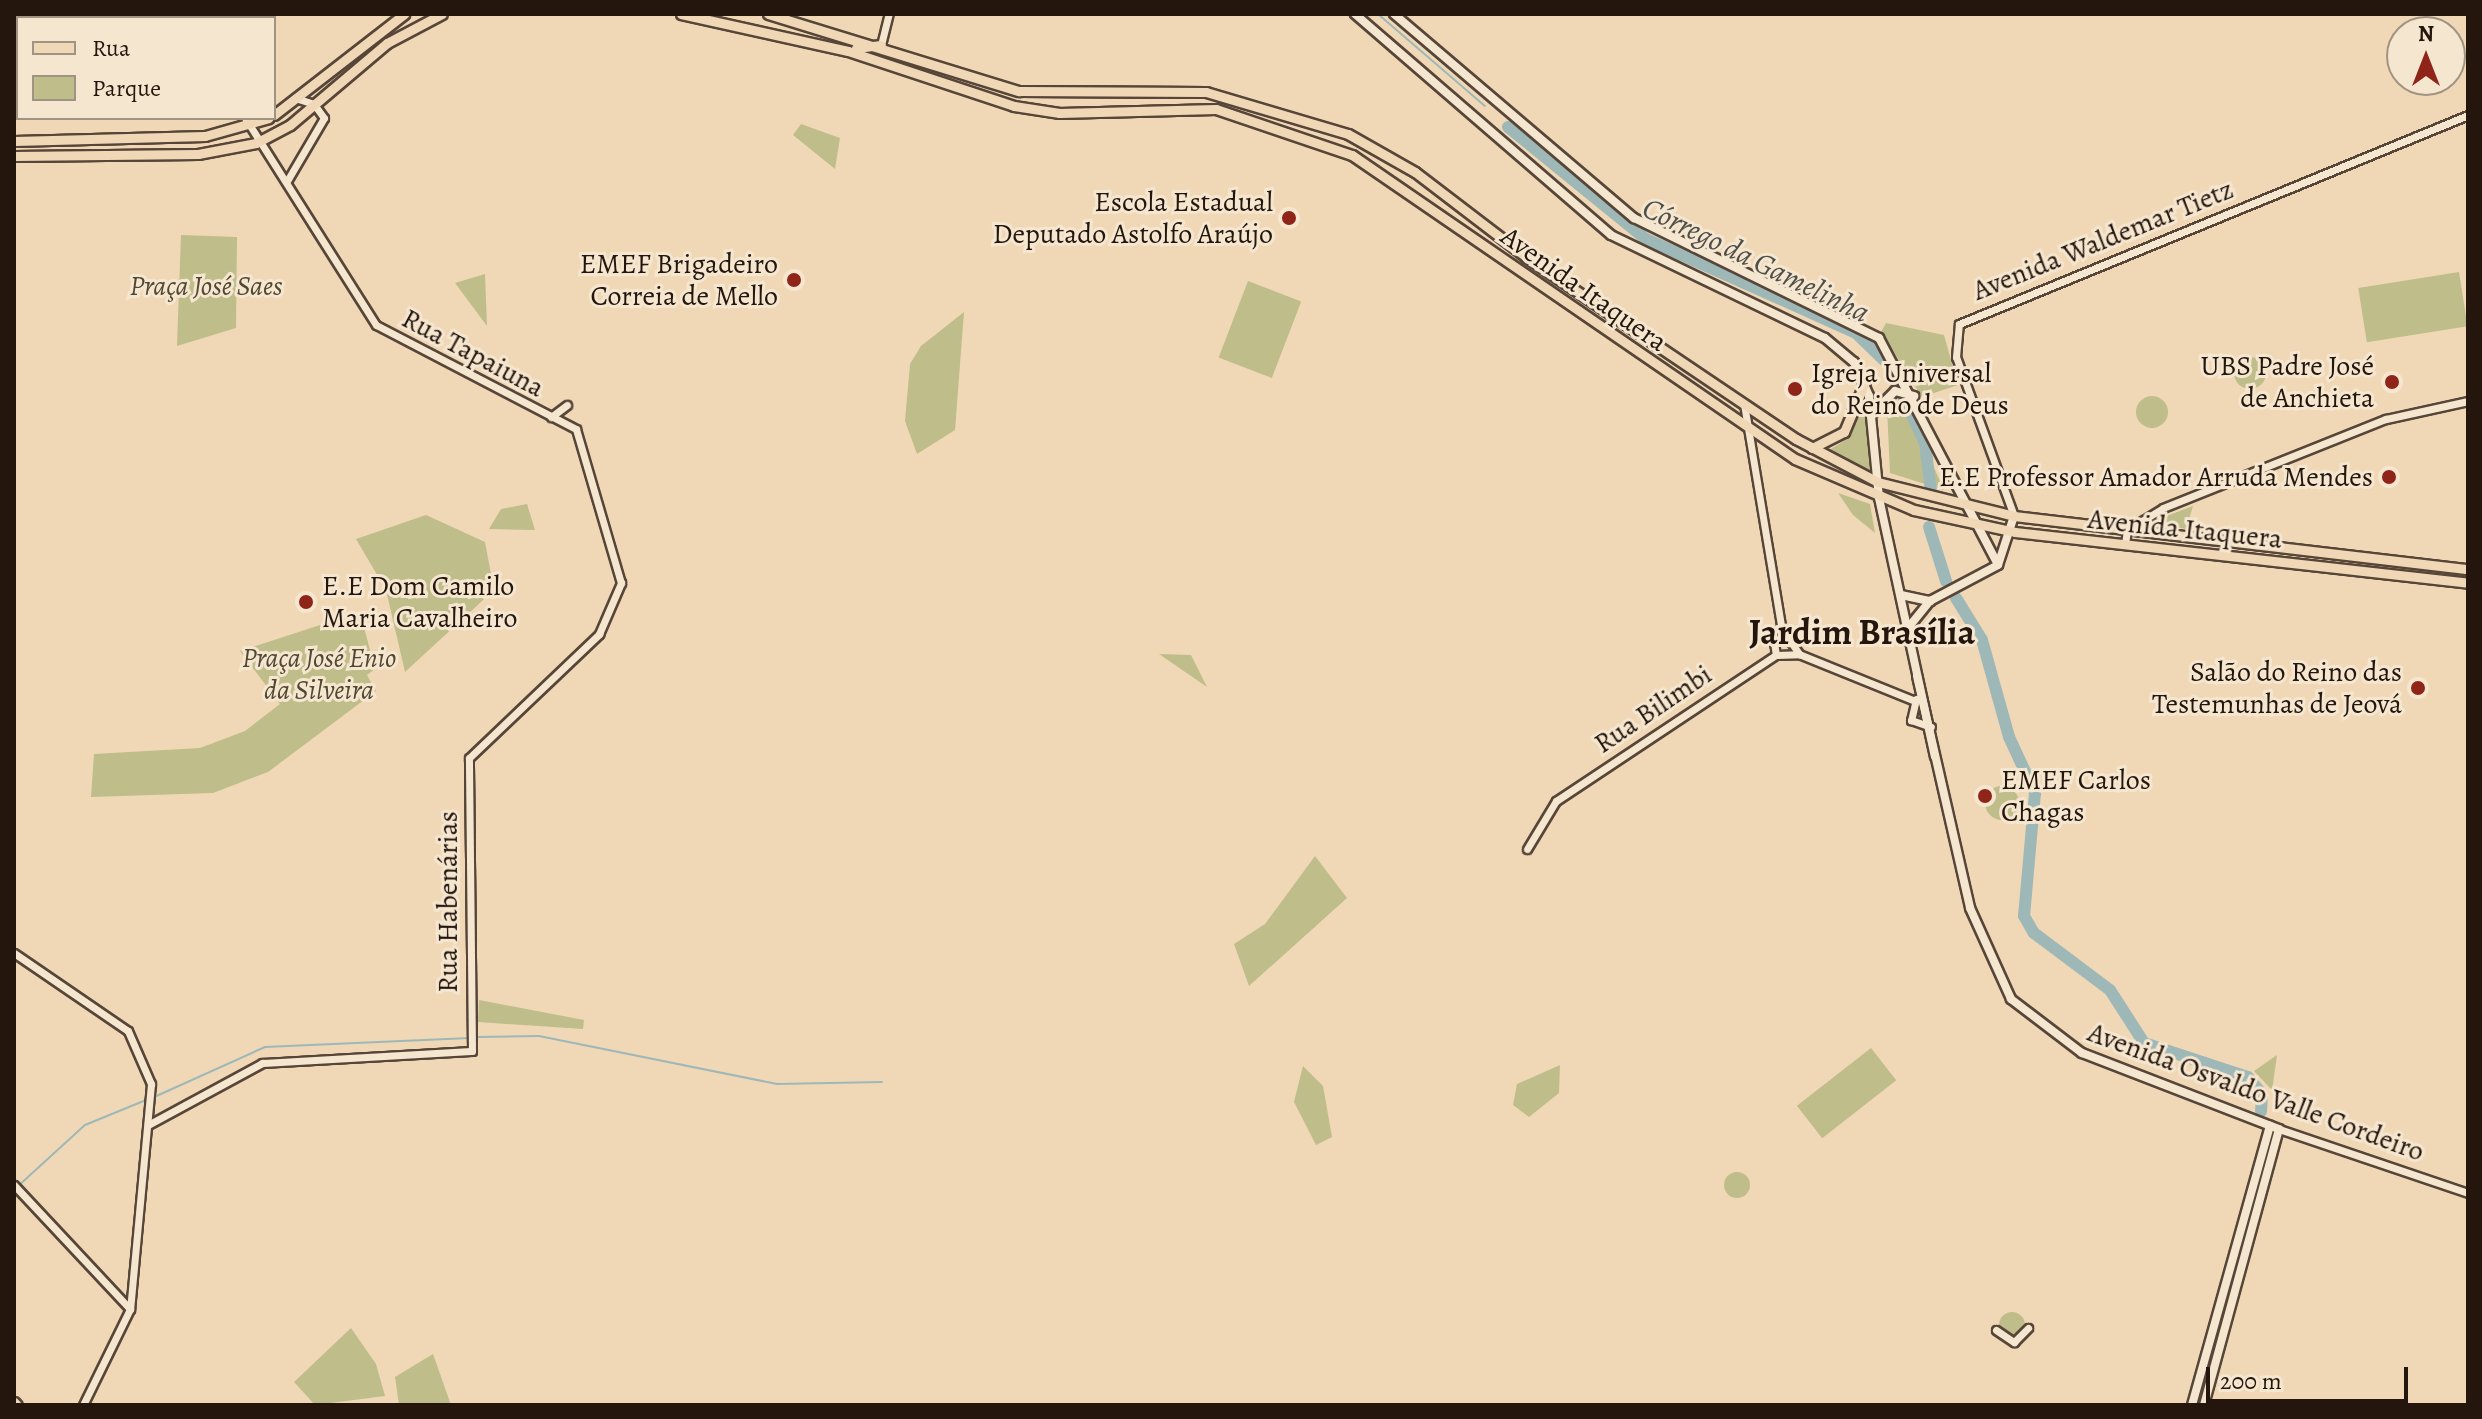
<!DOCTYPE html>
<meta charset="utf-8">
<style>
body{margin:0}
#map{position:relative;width:2482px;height:1419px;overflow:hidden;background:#f0d8b7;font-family:Alegreya,serif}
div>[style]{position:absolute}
.green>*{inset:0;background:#bfbd8a;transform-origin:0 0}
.round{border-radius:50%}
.stream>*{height:2px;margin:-1px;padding:0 1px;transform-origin:1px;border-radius:1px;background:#9eb8b8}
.river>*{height:12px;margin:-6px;padding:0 6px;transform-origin:6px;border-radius:6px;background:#9eb8b8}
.roads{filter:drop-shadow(2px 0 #574638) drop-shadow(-2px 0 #574638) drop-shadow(0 2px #574638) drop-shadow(0 -2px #574638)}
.tertiary>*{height:7px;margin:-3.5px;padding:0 3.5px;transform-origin:3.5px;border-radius:3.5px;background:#f5e6d0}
.secondary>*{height:8px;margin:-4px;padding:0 4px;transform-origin:4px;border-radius:4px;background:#f5e6d0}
.primary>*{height:9px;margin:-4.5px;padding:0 4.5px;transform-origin:4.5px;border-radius:4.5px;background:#f0d8b7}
.trunk>*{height:9px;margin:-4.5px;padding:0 4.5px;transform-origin:4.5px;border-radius:4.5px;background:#f0d8b7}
.dots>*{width:22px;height:22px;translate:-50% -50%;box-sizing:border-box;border:4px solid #f5e6d0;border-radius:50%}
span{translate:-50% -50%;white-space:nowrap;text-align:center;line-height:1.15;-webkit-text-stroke:6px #f5e6d0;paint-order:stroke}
.poi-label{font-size:28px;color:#24160d}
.right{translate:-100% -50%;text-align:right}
.left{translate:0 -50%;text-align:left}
.street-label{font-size:28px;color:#24160d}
.park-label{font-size:28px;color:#524832;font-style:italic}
.water-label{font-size:30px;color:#4f4f49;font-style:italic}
.district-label{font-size:36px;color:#24160d;font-weight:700}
.frame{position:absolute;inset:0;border:16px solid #24160d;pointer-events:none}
.legend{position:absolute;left:16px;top:16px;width:260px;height:104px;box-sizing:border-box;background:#f5e6d0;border:2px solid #a19382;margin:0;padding:10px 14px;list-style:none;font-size:24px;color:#24160d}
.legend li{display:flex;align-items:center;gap:16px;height:40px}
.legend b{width:40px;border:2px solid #a19382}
.north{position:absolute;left:2386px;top:16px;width:80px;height:80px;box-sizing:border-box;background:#f5e6d0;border:2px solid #a19382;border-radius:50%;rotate:0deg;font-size:22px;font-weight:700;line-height:32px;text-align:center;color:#24160d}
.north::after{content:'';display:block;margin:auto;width:28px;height:36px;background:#8f2418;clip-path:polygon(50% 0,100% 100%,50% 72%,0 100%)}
.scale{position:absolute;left:2206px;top:1367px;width:202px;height:36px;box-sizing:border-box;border:4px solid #24160d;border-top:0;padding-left:10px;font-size:24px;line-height:28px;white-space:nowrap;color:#24160d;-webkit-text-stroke:6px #f5e6d0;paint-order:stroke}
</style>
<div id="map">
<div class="green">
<div style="clip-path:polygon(801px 124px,840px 138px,835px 169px,793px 135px)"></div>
<div style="clip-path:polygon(181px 235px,237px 237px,236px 328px,177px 346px)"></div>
<div style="left:2459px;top:272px;width:55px;height:102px;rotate:81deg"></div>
<div style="clip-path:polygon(485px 274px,487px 326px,455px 283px)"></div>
<div style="left:1248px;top:281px;width:57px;height:82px;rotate:21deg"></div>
<div style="clip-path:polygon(964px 312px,955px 430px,917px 454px,905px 421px,910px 364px,921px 346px)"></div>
<div style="clip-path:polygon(1886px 323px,1944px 335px,1958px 385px,1922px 397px,1881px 332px)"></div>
<div class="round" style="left:2234px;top:357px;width:32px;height:32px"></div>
<div class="round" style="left:2136px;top:396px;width:32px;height:32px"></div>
<div style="clip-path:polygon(1899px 400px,1905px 403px,1944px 490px,1890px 473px,1887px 408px)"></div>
<div style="clip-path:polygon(1865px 404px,1870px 470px,1868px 471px,1826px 452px,1844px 441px)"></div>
<div style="clip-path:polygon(1838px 493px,1870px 504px,1875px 533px,1853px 515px)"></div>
<div style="clip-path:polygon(527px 504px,535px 530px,489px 529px,501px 509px)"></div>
<div style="clip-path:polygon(2193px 506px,2186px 529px,2155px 523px,2156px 520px)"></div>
<div style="clip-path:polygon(426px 515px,485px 542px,494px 590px,405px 672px,386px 590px,356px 539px)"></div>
<div style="clip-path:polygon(351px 615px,361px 616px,375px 669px,367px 675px,376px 691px,268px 772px,213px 793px,91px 797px,94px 754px,200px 748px,245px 731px,280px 704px,240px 651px)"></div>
<div style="clip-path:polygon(1159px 654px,1191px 655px,1207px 687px)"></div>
<div class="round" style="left:1985px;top:786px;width:34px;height:34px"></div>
<div style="clip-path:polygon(1315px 856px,1347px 898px,1249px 986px,1234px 944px,1265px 924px)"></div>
<div style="clip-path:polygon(479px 1000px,584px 1020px,583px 1029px,478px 1022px)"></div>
<div style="left:1871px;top:1048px;width:41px;height:94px;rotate:52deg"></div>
<div style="clip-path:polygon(2277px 1055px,2273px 1084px,2272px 1090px,2254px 1071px)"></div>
<div style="clip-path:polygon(1560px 1065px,1559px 1093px,1529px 1117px,1513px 1105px,1517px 1084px)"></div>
<div style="clip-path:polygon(1303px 1066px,1323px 1086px,1332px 1137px,1316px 1145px,1294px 1102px)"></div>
<div class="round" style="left:1724px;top:1172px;width:26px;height:26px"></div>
<div class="round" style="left:1999px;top:1312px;width:26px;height:26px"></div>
<div style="clip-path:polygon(351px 1328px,376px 1364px,385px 1396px,315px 1405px,294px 1382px)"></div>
<div style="clip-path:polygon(433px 1354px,451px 1405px,399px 1405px,395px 1377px)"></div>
</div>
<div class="stream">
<div style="left:1378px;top:14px;width:141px;rotate:40.7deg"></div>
<div style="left:476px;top:1037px;width:63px;rotate:-0.9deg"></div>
<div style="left:539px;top:1036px;width:243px;rotate:11.4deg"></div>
<div style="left:777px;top:1084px;width:105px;rotate:-1.1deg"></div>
<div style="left:152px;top:1098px;width:124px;rotate:-24.3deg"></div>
<div style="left:265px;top:1047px;width:205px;rotate:-2.5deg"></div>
<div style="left:17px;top:1187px;width:92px;rotate:-42.4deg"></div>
<div style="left:85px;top:1125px;width:66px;rotate:-22.3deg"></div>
</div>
<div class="river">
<div style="left:1508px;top:127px;width:178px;rotate:39.1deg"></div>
<div style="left:1646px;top:239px;width:230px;rotate:24.1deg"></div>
<div style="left:1856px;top:333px;width:43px;rotate:44.1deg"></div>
<div style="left:1887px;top:363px;width:25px;rotate:64deg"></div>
<div style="left:1902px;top:394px;width:54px;rotate:64.9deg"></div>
<div style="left:1925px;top:443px;width:49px;rotate:83deg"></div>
<div style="left:1929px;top:527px;width:57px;rotate:72.5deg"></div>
<div style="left:1956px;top:598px;width:49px;rotate:58.2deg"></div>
<div style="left:1982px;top:640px;width:101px;rotate:74.4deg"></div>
<div style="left:2009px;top:737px;width:62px;rotate:65.1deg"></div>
<div style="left:2035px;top:793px;width:123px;rotate:95.1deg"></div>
<div style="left:2024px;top:916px;width:20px;rotate:60deg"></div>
<div style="left:2034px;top:933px;width:95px;rotate:36.9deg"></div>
<div style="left:2110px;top:990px;width:63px;rotate:57.3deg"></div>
<div style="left:2144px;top:1043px;width:109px;rotate:18.1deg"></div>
<div style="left:2248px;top:1077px;width:22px;rotate:51deg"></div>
<div style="left:2262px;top:1094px;width:17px;rotate:93deg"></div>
</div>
<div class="roads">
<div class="tertiary">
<div style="left:206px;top:14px;width:4px;rotate:63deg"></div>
<div style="left:881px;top:45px;width:32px;rotate:-76deg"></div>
<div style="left:287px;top:181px;width:73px;rotate:-59.6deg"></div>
<div style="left:324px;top:118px;width:17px;rotate:-126deg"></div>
<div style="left:314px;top:104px;width:20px;rotate:-162deg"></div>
<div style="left:1744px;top:404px;width:235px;rotate:80.5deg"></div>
<div style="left:551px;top:417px;width:20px;rotate:-37deg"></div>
<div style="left:2014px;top:516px;width:169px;rotate:-110deg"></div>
<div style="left:1956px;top:357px;width:33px;rotate:-85deg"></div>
<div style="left:1959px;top:324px;width:550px;rotate:-22.32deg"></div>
<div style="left:2125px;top:544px;width:14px;rotate:-82deg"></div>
<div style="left:2127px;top:530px;width:42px;rotate:-31.4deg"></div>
<div style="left:2163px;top:508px;width:240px;rotate:-21.8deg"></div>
<div style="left:2386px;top:419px;width:84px;rotate:-12.4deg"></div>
<div style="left:1776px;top:655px;width:12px;rotate:-99deg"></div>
<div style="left:1774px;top:643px;width:15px;rotate:-28deg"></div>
<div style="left:1787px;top:636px;width:22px;rotate:56deg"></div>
<div style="left:1916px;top:699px;width:22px;rotate:103deg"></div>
<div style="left:1911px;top:720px;width:21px;rotate:19deg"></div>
<div style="left:1527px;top:849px;width:56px;rotate:-58.9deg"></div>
<div style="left:1556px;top:801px;width:264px;rotate:-33.6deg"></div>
<div style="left:1776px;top:655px;width:23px;rotate:-2deg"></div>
<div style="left:1799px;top:654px;width:123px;rotate:22deg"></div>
<div style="left:14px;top:953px;width:138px;rotate:34.4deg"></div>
<div style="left:128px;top:1031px;width:58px;rotate:66.5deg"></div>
<div style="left:151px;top:1084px;width:226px;rotate:95.3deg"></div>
<div style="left:130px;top:1309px;width:107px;rotate:116.1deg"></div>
<div style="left:148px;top:1125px;width:130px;rotate:-28.5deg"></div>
<div style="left:262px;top:1063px;width:210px;rotate:-3.3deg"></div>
<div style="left:472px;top:1051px;width:293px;rotate:-90.6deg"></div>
<div style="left:469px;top:758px;width:180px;rotate:-43.6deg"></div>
<div style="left:599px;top:634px;width:56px;rotate:-66.7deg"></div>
<div style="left:621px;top:583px;width:160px;rotate:-106.3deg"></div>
<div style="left:576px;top:429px;width:225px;rotate:-152.5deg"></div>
<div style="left:376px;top:325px;width:245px;rotate:-122.3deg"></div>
<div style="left:2279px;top:1129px;width:200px;rotate:18.7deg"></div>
<div style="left:14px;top:1185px;width:170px;rotate:46.9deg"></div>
<div style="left:1996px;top:1330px;width:22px;rotate:34deg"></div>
<div style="left:2014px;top:1342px;width:20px;rotate:-45deg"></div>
</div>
<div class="secondary">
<div style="left:1355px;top:14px;width:338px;rotate:40.8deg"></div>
<div style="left:1611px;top:235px;width:237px;rotate:25.7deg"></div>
<div style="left:1825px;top:338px;width:38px;rotate:40deg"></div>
<div style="left:1854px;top:362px;width:37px;rotate:66deg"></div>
<div style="left:1869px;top:396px;width:102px;rotate:84.4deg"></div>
<div style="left:1879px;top:498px;width:264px;rotate:77.8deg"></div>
<div style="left:1394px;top:14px;width:315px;rotate:40.4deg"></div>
<div style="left:1634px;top:218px;width:273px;rotate:26.1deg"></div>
<div style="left:1879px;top:338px;width:256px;rotate:62.3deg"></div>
<div style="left:1873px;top:413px;width:31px;rotate:-45deg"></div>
<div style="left:1895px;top:391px;width:20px;rotate:15deg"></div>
<div style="left:1998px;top:565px;width:52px;rotate:-71.9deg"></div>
<div style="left:1901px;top:595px;width:30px;rotate:12deg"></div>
<div style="left:1908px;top:628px;width:35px;rotate:-51deg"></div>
<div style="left:1930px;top:601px;width:77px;rotate:-27.9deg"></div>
<div style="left:1917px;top:676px;width:238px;rotate:77.1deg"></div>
<div style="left:1970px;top:908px;width:100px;rotate:65.7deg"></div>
<div style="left:2011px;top:999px;width:89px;rotate:37.3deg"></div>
<div style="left:2082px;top:1053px;width:211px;rotate:21.1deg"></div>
<div style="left:2279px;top:1129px;width:286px;rotate:105.2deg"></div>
<div style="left:2192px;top:1405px;width:290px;rotate:-74.4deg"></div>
</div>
<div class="primary">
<div style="left:681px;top:14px;width:171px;rotate:12.5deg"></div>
<div style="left:848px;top:51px;width:175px;rotate:18.3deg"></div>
<div style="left:1014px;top:106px;width:46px;rotate:8.8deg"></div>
<div style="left:1059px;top:113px;width:157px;rotate:-1.5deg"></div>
<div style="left:1216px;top:109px;width:144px;rotate:18.7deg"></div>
<div style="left:1352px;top:155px;width:537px;rotate:34.46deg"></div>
<div style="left:1795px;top:459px;width:129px;rotate:23.2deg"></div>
<div style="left:1914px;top:510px;width:103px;rotate:12.3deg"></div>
<div style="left:2015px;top:532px;width:456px;rotate:6.4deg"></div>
<div style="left:768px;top:14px;width:263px;rotate:17.1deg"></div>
<div style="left:1019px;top:91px;width:187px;rotate:0.3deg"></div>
<div style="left:1206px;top:92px;width:148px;rotate:16.5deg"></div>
<div style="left:1348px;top:134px;width:77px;rotate:29.6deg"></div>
<div style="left:1415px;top:172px;width:140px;rotate:37.4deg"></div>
<div style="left:1526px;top:257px;width:326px;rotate:34deg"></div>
<div style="left:1796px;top:439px;width:93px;rotate:27.7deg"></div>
<div style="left:1878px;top:482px;width:140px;rotate:14deg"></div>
<div style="left:2014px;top:516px;width:457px;rotate:6.7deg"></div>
<div style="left:856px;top:48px;width:25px;rotate:-7deg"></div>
<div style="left:274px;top:115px;width:165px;rotate:-37.8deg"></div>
<div style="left:14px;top:141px;width:191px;rotate:-1.5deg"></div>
<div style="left:205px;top:136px;width:66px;rotate:-15.7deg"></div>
<div style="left:14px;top:156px;width:184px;rotate:-0.6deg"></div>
<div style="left:198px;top:154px;width:59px;rotate:-10.7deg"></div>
<div style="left:256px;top:143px;width:38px;rotate:-28deg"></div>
<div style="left:290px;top:125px;width:127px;rotate:-40.2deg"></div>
<div style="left:387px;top:43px;width:62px;rotate:-27.8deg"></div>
<div style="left:1812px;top:448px;width:36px;rotate:-27deg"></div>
<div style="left:1844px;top:432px;width:54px;rotate:-67.2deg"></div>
</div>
<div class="trunk">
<div style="left:14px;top:1402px;width:4px;rotate:45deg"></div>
</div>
</div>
<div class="dots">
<div style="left:1289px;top:218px;background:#8f2418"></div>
<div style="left:794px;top:280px;background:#8f2418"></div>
<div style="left:2392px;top:382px;background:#8f2418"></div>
<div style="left:1795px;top:389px;background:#8f2418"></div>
<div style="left:2389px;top:477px;background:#8f2418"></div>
<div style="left:306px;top:602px;background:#8f2418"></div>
<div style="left:2418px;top:688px;background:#8f2418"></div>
<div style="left:1985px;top:796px;background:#8f2418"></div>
</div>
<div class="poi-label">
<span class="right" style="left:1273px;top:218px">Escola Estadual<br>Deputado Astolfo Araújo</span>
<span class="right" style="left:778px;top:280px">EMEF Brigadeiro<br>Correia de Mello</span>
<span class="right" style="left:2374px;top:382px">UBS Padre José<br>de Anchieta</span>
<span class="left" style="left:1811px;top:389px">Igreja Universal<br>do Reino de Deus</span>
<span class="right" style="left:2373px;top:477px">E.E Professor Amador Arruda Mendes</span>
<span class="left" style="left:322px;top:602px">E.E Dom Camilo<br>Maria Cavalheiro</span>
<span class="right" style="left:2402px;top:688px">Salão do Reino das<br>Testemunhas de Jeová</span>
<span class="left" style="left:2001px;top:796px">EMEF Carlos<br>Chagas</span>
</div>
<div class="street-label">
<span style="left:2103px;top:240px;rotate:-22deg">Avenida Waldemar Tietz</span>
<span style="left:1584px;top:289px;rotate:35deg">Avenida Itaquera</span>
<span style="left:473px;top:353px;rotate:28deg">Rua Tapaiuna</span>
<span style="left:2185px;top:529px;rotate:6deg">Avenida Itaquera</span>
<span style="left:1653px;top:709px;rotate:-34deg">Rua Bilimbi</span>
<span style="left:448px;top:902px;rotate:-90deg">Rua Habenárias</span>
<span style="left:2256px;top:1092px;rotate:20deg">Avenida Osvaldo Valle Cordeiro</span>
</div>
<div class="park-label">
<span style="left:206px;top:286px">Praça José Saes</span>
<span style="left:319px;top:674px">Praça José Enio<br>da Silveira</span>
</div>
<div class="water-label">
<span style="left:1756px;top:260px;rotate:26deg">Córrego da Gamelinha</span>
</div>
<div class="district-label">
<span style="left:1862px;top:632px">Jardim Brasília</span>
</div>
<div class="frame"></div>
<ul class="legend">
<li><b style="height:10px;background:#f0d8b7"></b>Rua</li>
<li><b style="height:22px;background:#bfbd8a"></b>Parque</li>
</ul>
<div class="north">N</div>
<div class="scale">200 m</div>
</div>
